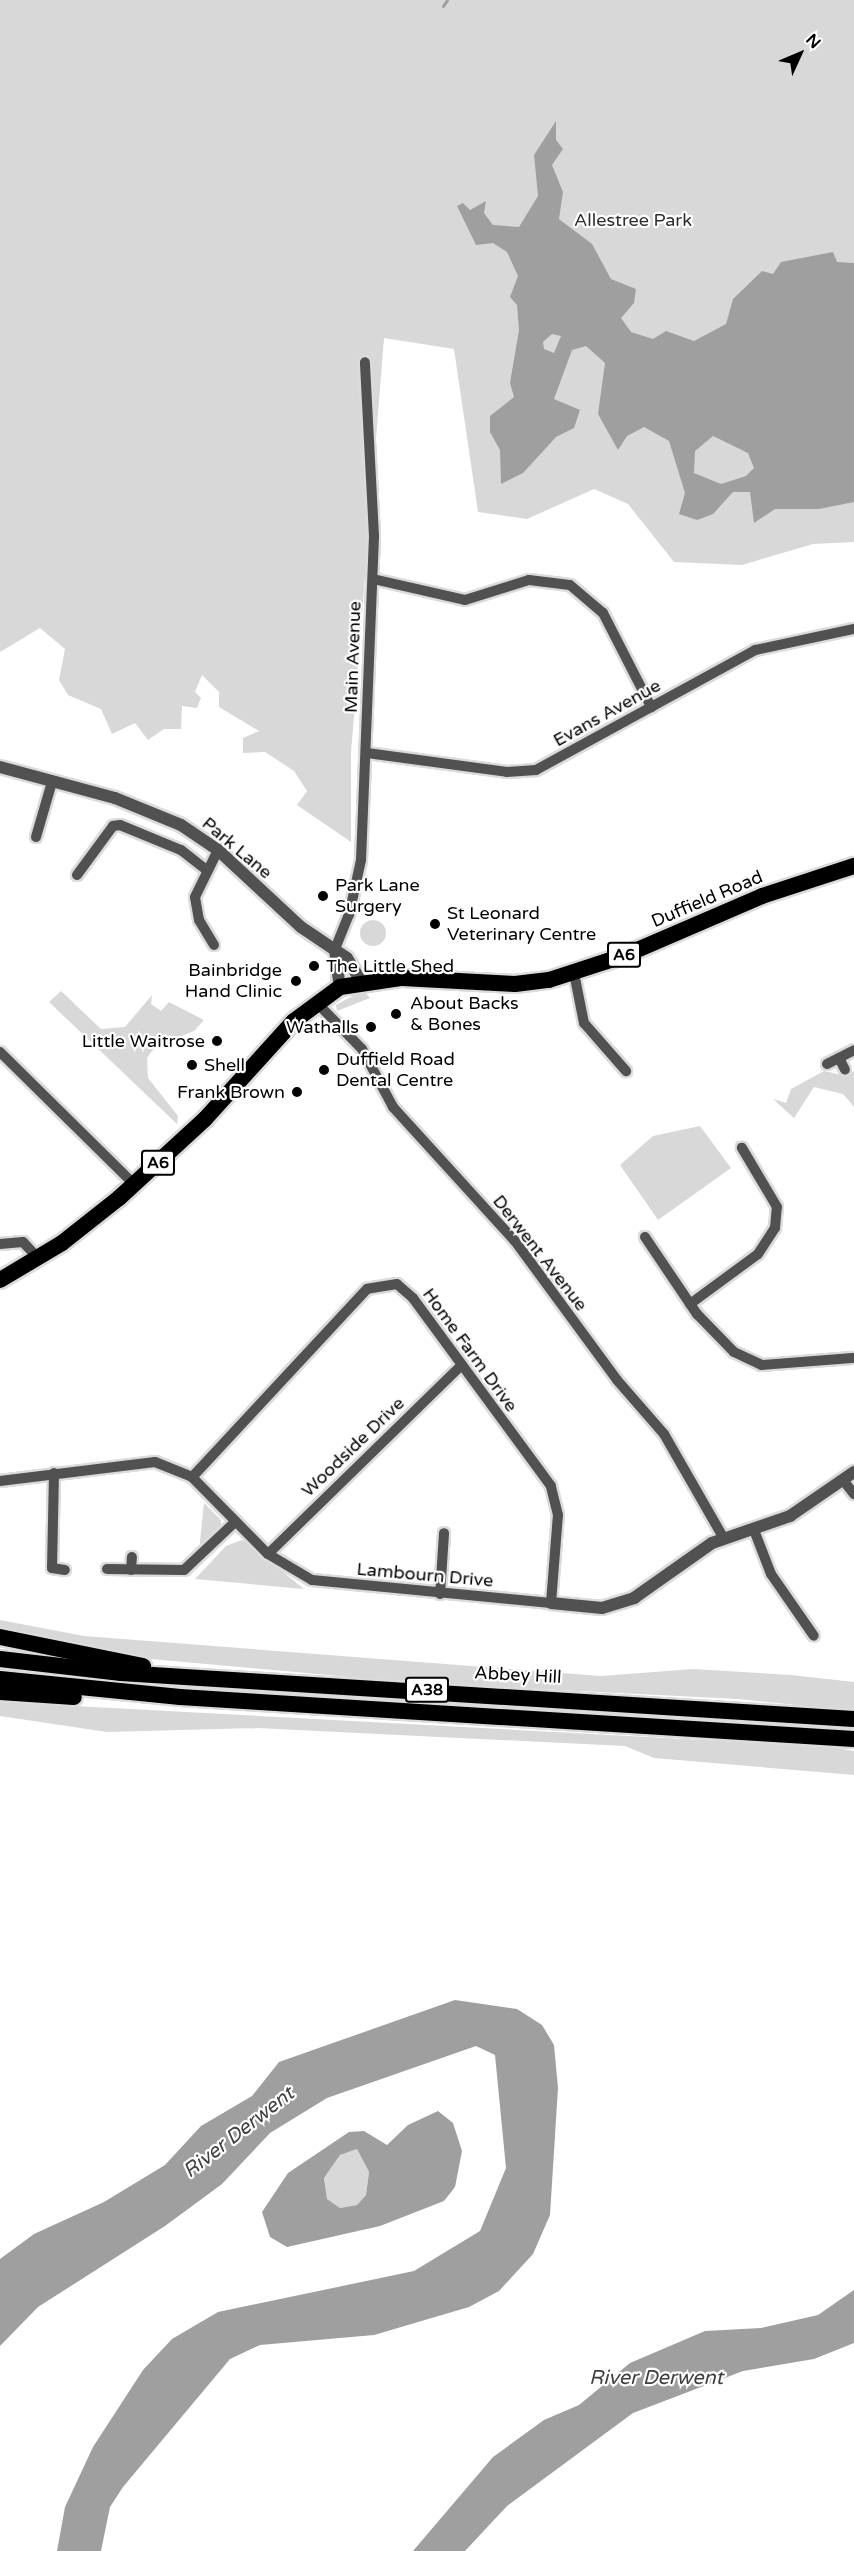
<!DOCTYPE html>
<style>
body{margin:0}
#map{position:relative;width:854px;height:2551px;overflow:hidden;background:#fff;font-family:"Varela Round",sans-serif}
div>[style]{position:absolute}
.green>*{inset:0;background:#d8d8d8}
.round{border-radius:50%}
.water>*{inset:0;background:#9f9f9f}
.stream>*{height:3px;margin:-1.5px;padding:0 1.5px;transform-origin:1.5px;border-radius:1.5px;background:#9f9f9f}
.roads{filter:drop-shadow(2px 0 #dbdbdb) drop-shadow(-2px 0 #dbdbdb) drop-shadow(0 2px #dbdbdb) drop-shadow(0 -2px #dbdbdb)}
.minor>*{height:10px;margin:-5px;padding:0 5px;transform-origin:5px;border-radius:5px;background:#515151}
.tertiary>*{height:12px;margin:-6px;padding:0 6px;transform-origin:6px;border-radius:6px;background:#515151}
.trunk>*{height:16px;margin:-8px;padding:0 8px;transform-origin:8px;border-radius:8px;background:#000}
.dots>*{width:16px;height:16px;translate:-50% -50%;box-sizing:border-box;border:3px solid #fff;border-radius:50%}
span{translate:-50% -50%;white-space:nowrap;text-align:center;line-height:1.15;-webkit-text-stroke:4.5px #fff;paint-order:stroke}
.shield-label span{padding:2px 4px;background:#fff;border:2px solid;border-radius:4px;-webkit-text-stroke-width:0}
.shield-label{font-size:16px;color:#000;font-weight:700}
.park-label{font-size:18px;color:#2f2f2f}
.street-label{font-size:18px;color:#000}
.poi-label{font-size:18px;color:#000}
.left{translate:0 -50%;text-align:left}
.right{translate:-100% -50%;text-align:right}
.water-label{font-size:20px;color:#404040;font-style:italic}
.north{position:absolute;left:770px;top:24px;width:60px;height:60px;-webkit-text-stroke:4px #fff;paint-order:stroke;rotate:46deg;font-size:16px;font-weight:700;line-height:24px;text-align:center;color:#000}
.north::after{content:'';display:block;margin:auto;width:21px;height:27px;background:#000;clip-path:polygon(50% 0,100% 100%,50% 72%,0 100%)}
</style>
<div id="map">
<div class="green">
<div style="clip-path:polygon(0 0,854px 0,854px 542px,813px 544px,742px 565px,674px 562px,628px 504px,594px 489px,527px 519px,478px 512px,454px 349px,384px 338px,351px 753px,351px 842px,297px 805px,307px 791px,294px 771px,265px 752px,243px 753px,243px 738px,259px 731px,219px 707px,219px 692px,202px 675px,195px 692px,201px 698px,197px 708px,182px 706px,181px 729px,164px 729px,148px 740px,135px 723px,112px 734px,101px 709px,68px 695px,59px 680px,65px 649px,40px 628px,0 652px)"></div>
<div class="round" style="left:360px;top:920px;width:26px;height:26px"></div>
<div style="clip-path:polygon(61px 991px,101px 1029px,125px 1027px,152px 995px,151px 1004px,161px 1011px,169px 1002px,204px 1020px,194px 1031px,155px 1047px,147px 1058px,148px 1078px,178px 1116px,177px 1124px,49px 1002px)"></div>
<div style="clip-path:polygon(356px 994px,365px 992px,370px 998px,337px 1011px,336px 1005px)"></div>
<div style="clip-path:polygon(824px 1071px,846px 1076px,854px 1071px,854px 1107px,843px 1094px,814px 1087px,794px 1118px,773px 1099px,786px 1103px,791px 1089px)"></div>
<div style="clip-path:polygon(700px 1126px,731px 1168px,658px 1220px,620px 1165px,653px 1136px)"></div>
<div style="clip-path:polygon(204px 1503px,221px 1520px,221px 1529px,199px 1551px)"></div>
<div style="clip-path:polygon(242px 1540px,249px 1544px,304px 1589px,195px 1579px,226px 1546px)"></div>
<div style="clip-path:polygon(0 1620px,84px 1636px,601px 1676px,693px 1669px,791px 1675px,854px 1682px,854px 1711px,738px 1699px,415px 1683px,151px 1659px,0 1632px)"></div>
<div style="clip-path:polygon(0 1702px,832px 1747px,854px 1751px,854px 1775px,654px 1758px,625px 1746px,257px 1728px,107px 1732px,0 1716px)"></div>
<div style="clip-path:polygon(357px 2149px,369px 2172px,366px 2195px,357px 2205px,340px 2208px,327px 2199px,324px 2178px,340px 2155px)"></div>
</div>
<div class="water">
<div style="clip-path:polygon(evenodd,556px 121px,556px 140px,563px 149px,552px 165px,563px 192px,559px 219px,592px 244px,611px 279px,636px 289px,634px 303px,621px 318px,631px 332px,653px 339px,666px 331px,694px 341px,726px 324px,733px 299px,762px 271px,773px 274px,781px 262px,833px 252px,837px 262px,854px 263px,854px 502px,819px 509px,775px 509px,754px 523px,750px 492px,733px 492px,713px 514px,697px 520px,679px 514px,685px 493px,669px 441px,644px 427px,627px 436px,618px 450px,598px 414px,605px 363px,586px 346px,572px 350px,554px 399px,580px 410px,574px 428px,556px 437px,523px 473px,501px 484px,500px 450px,490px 432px,490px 416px,514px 397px,510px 383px,519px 330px,517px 305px,510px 297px,518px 276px,507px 252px,493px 243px,476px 245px,457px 206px,463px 203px,470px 210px,486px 201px,484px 213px,493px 225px,519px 227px,538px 196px,534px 155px,556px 121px,552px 334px,561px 336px,554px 353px,544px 349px,543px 342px,552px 334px,556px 121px,713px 436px,748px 453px,754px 468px,746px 476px,721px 484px,694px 473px,695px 451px,713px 436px)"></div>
<div style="clip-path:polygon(455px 2000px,517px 2009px,542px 2025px,554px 2045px,558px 2088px,550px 2215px,533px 2254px,499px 2291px,469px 2307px,374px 2335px,260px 2345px,230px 2359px,123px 2487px,110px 2507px,101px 2551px,57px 2551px,65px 2507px,93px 2447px,143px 2370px,172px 2339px,218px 2312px,414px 2271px,480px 2231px,506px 2168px,495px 2055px,476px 2046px,327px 2098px,270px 2133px,222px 2184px,165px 2226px,38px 2307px,0 2346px,0 2259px,34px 2234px,104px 2202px,165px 2165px,201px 2126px,252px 2096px,279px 2062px)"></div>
<div style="clip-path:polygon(evenodd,438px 2111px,453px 2123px,462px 2151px,455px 2187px,444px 2201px,380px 2226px,287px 2247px,270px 2237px,262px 2212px,288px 2173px,349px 2132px,364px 2131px,387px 2145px,408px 2125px,438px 2111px,357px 2149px,369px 2172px,366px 2195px,357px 2205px,340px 2208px,327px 2199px,324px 2178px,340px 2155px,357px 2149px)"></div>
<div style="clip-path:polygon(854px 2290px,854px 2343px,814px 2359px,743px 2371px,633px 2413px,507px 2506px,465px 2551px,413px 2551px,493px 2457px,544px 2420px,579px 2405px,630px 2363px,705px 2331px,761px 2328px,818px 2315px)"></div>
</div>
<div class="stream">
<div style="left:443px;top:6px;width:7px;rotate:-56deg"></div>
</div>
<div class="roads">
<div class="minor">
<div style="left:373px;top:579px;width:94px;rotate:12.9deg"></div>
<div style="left:465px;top:600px;width:67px;rotate:-17.4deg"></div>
<div style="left:529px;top:580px;width:41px;rotate:7deg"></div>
<div style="left:570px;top:585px;width:43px;rotate:40.3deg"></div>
<div style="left:603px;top:613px;width:106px;rotate:62.9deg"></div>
<div style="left:367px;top:753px;width:141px;rotate:7.7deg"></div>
<div style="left:507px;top:772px;width:29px;rotate:-4deg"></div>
<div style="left:536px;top:770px;width:250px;rotate:-28.7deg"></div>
<div style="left:755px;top:650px;width:101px;rotate:-12deg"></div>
<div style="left:36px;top:837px;width:57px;rotate:-73.8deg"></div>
<div style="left:77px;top:875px;width:61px;rotate:-53.7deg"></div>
<div style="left:113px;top:826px;width:7px;rotate:-8deg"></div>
<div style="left:120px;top:825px;width:66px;rotate:22.3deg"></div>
<div style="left:181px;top:850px;width:31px;rotate:38deg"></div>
<div style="left:214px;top:945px;width:29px;rotate:-121deg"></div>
<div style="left:199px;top:920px;width:23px;rotate:-100deg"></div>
<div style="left:195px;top:897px;width:52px;rotate:-63.9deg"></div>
<div style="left:335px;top:949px;width:37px;rotate:-68deg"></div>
<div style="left:349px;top:915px;width:56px;rotate:-77.7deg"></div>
<div style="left:361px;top:860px;width:324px;rotate:-87.7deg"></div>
<div style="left:374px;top:536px;width:174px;rotate:-93deg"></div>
<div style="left:574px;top:973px;width:51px;rotate:78.7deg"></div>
<div style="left:584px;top:1023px;width:64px;rotate:48.8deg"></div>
<div style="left:316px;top:1002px;width:66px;rotate:45.6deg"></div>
<div style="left:362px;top:1049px;width:66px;rotate:61.9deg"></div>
<div style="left:393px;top:1107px;width:181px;rotate:47.7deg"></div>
<div style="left:515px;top:1241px;width:172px;rotate:53.7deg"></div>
<div style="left:617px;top:1380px;width:72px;rotate:49deg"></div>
<div style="left:664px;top:1434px;width:119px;rotate:60.2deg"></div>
<div style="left:0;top:1052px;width:188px;rotate:44.6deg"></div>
<div style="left:839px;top:1058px;width:13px;rotate:63deg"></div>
<div style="left:827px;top:1064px;width:30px;rotate:-27deg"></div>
<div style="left:645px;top:1237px;width:93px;rotate:56deg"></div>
<div style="left:697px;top:1314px;width:53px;rotate:45.8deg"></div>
<div style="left:734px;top:1352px;width:31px;rotate:25deg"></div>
<div style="left:762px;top:1365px;width:92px;rotate:-4.4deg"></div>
<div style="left:0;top:1244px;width:23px;rotate:-5deg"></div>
<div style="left:23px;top:1242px;width:23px;rotate:47deg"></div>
<div style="left:690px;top:1304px;width:84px;rotate:-36.3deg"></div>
<div style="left:758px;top:1254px;width:31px;rotate:-57deg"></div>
<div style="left:775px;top:1228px;width:21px;rotate:-85deg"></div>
<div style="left:777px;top:1207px;width:69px;rotate:-120.7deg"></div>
<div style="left:54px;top:1473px;width:95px;rotate:91.2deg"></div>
<div style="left:52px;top:1568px;width:13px;rotate:9deg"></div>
<div style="left:843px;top:1480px;width:18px;rotate:52deg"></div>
<div style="left:0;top:1481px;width:156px;rotate:-7deg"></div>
<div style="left:155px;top:1462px;width:40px;rotate:22deg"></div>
<div style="left:192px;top:1477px;width:108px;rotate:45.4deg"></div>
<div style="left:268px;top:1554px;width:51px;rotate:30.6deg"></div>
<div style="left:312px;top:1580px;width:240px;rotate:5.5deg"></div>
<div style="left:551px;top:1603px;width:88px;rotate:-85.5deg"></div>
<div style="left:558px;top:1515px;width:30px;rotate:-104deg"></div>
<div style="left:551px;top:1486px;width:233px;rotate:-126.3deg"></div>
<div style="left:413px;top:1298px;width:21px;rotate:-139deg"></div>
<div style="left:397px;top:1284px;width:30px;rotate:171deg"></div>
<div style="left:367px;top:1289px;width:257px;rotate:132.9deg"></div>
<div style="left:754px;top:1530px;width:47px;rotate:68.9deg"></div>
<div style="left:771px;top:1574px;width:75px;rotate:55.3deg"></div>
<div style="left:268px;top:1554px;width:271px;rotate:-44.3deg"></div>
<div style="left:107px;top:1569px;width:77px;rotate:0.7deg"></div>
<div style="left:184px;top:1570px;width:71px;rotate:-43.3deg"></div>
<div style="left:131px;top:1570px;width:13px;rotate:-86deg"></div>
<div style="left:440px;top:1594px;width:61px;rotate:-86.2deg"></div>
</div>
<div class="tertiary">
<div style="left:0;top:767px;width:119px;rotate:15.1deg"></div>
<div style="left:115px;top:798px;width:71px;rotate:22.2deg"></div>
<div style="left:181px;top:825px;width:45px;rotate:34deg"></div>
<div style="left:218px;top:850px;width:113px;rotate:42.9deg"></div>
<div style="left:301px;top:927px;width:55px;rotate:34deg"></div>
<div style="left:347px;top:958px;width:26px;rotate:59deg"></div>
<div style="left:335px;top:949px;width:38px;rotate:83deg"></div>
<div style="left:551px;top:1603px;width:51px;rotate:5.6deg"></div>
<div style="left:602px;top:1608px;width:34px;rotate:-17deg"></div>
<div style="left:634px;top:1598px;width:95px;rotate:-35.2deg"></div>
<div style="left:712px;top:1543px;width:83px;rotate:-19.1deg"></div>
<div style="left:790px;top:1516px;width:78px;rotate:-34.5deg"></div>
</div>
<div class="trunk">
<div style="left:0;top:1280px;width:72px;rotate:-30.8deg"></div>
<div style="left:62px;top:1243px;width:73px;rotate:-38.3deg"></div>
<div style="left:119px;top:1198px;width:117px;rotate:-42.6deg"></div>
<div style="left:205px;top:1119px;width:132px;rotate:-47.8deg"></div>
<div style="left:294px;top:1021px;width:57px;rotate:-36.5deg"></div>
<div style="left:340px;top:987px;width:63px;rotate:-8.3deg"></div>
<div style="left:402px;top:978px;width:113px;rotate:3deg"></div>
<div style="left:515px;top:984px;width:34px;rotate:-7deg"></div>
<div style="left:549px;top:980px;width:78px;rotate:-18deg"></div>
<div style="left:623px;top:956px;width:151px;rotate:-23.3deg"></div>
<div style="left:762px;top:896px;width:97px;rotate:-18.1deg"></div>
<div style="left:0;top:1637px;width:146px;rotate:11.5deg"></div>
<div style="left:0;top:1659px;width:122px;rotate:6.6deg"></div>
<div style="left:121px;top:1673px;width:734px;rotate:3.59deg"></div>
<div style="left:0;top:1679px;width:181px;rotate:5.7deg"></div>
<div style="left:180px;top:1697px;width:675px;rotate:3.57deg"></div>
<div style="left:0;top:1692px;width:74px;rotate:3.9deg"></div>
</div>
</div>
<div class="dots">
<div style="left:323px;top:896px;background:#000"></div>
<div style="left:435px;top:924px;background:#000"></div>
<div style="left:314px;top:966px;background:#000"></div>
<div style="left:296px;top:981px;background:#000"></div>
<div style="left:396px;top:1014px;background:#000"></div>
<div style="left:371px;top:1027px;background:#000"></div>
<div style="left:217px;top:1041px;background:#000"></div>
<div style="left:192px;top:1065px;background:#000"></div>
<div style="left:324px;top:1070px;background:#000"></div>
<div style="left:297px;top:1092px;background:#000"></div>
</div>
<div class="shield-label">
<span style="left:624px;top:955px">A6</span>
<span style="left:158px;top:1163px">A6</span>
<span style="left:427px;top:1690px">A38</span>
</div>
<div class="park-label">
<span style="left:633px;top:220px">Allestree Park</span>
</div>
<div class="street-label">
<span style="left:353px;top:657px;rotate:-88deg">Main Avenue</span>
<span style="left:607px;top:713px;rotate:-29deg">Evans Avenue</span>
<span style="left:237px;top:848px;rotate:40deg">Park Lane</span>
<span style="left:707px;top:899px;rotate:-23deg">Duffield Road</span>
<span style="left:540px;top:1253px;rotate:52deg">Derwent Avenue</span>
<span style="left:470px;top:1350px;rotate:54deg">Home Farm Drive</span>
<span style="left:353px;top:1447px;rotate:-44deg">Woodside Drive</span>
<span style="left:425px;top:1575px;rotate:5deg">Lambourn Drive</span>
<span style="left:518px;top:1675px;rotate:3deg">Abbey Hill</span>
</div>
<div class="poi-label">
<span class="left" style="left:335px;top:896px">Park Lane<br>Surgery</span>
<span class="left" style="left:447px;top:924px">St Leonard<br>Veterinary Centre</span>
<span class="left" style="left:326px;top:966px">The Little Shed</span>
<span class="right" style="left:282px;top:981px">Bainbridge<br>Hand Clinic</span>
<span class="left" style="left:410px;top:1014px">About Backs<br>&amp; Bones</span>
<span class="right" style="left:359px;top:1027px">Wathalls</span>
<span class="right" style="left:205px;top:1041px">Little Waitrose</span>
<span class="left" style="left:336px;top:1070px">Duffield Road<br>Dental Centre</span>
<span class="left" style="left:204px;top:1065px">Shell</span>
<span class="right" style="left:285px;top:1092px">Frank Brown</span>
</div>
<div class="water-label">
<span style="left:239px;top:2133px;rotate:-38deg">River Derwent</span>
<span style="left:656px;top:2378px">River Derwent</span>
</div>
<div class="north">N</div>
</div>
